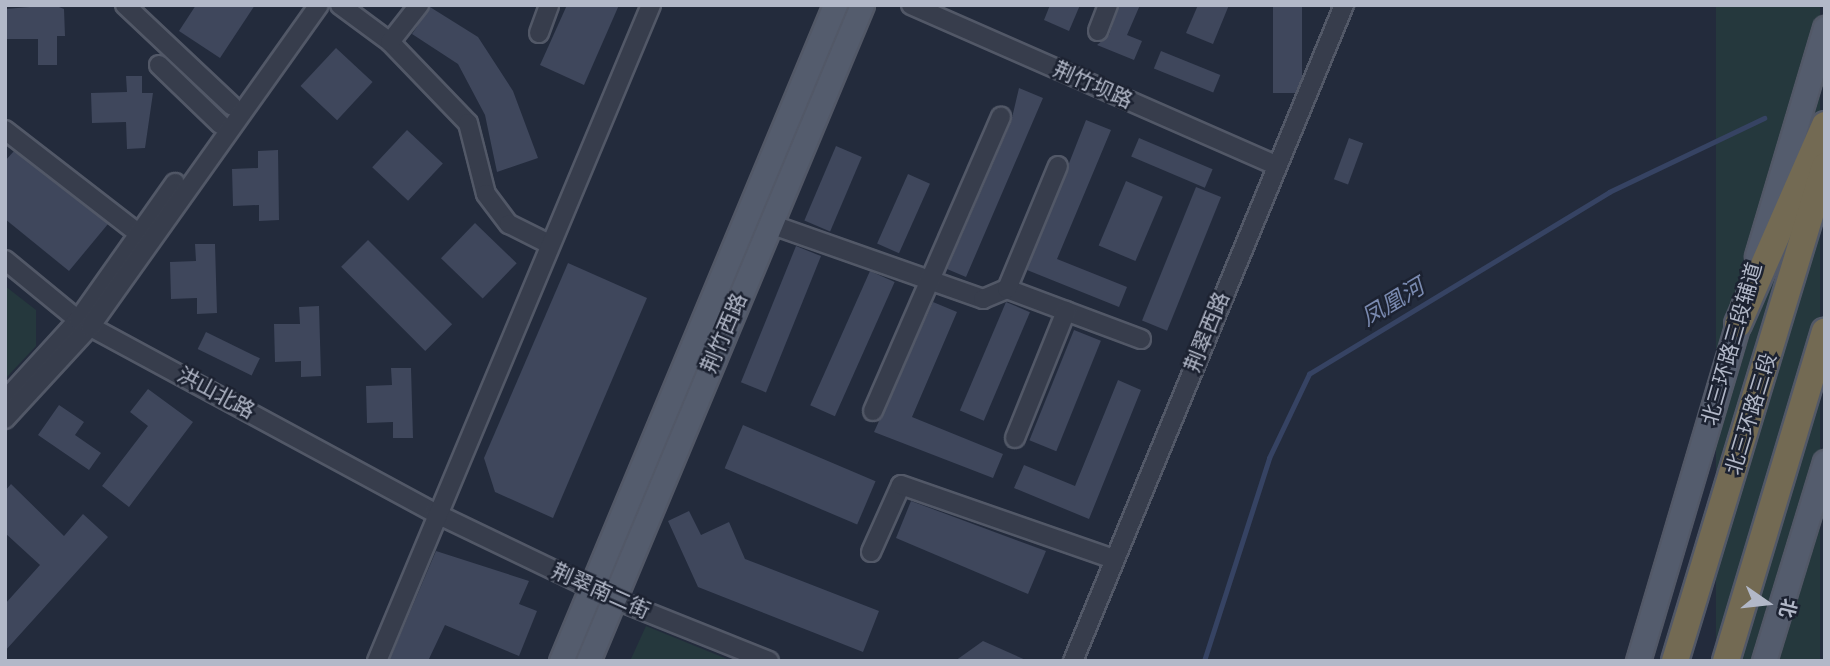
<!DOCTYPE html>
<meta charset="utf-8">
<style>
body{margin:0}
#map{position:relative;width:1830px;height:666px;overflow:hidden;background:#232b3c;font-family:"Nunito Sans","Noto Sans SC",sans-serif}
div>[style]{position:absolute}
.green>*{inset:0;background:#25383d;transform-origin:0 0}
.stream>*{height:4.5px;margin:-2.25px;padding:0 2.25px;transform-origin:2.25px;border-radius:2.25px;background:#364363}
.building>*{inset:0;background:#3f475c;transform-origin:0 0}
.roads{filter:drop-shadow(2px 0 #525867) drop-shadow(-2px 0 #525867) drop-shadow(0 2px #525867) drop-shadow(0 -2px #525867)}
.minor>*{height:18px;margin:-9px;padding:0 9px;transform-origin:9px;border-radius:9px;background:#373d4c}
.major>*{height:23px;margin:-11.5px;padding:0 11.5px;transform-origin:11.5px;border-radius:11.5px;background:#545c6d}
.highway>*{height:26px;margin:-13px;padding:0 13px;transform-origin:13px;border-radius:13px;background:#736a53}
span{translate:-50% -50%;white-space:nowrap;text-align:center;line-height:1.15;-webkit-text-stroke:5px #1c2231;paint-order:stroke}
.street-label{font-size:21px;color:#b2b8c8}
.water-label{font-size:23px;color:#7a8ab0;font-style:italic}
.frame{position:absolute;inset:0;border:7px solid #b2b8c8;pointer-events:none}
.north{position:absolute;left:1732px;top:568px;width:70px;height:70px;-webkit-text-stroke:5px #1c2231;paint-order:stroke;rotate:104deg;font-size:19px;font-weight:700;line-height:28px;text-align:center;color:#b2b8c8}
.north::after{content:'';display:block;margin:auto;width:24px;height:32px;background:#b2b8c8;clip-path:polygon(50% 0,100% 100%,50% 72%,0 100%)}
</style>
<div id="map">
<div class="green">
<div style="left:1716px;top:5px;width:104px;height:686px"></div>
<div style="clip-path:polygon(5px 286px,36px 310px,36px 346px,5px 379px)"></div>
<div style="clip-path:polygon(646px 626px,732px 661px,630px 661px)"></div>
</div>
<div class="stream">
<div style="left:1204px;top:661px;width:213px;rotate:-72.2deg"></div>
<div style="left:1269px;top:458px;width:93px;rotate:-64.5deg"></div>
<div style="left:1309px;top:374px;width:351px;rotate:-31.2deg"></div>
<div style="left:1609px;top:192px;width:172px;rotate:-25.5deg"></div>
</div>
<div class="building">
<div style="clip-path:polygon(54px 5px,64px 9px,65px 36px,57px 36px,57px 65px,38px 65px,38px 39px,5px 39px,5px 9px)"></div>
<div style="clip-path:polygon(196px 5px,255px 5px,220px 58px,179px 31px)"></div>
<div style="clip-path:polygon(567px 5px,619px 5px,584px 85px,540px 65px)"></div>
<div style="clip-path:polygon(1050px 5px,1080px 5px,1069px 31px,1044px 20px)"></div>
<div style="clip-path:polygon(1119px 5px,1140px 5px,1127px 35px,1142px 41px,1134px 60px,1097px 45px,1109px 35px)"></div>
<div style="clip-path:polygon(1198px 5px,1229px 5px,1213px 44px,1186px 33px)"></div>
<div style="left:1273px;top:5px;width:29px;height:88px"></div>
<div style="clip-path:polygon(430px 7px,478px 37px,513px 91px,538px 158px,497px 172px,485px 115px,458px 64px,412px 34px)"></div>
<div style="left:336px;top:48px;width:50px;height:52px;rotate:43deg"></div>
<div style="left:1161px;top:51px;width:64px;height:19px;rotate:22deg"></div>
<div style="clip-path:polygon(126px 76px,142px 76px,142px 93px,153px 93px,145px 148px,127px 149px,126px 122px,92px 123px,91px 93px,127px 92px)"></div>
<div style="clip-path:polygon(1019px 88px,1043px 98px,966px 277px,947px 269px,1011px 122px)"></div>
<div style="clip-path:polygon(1086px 120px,1111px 130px,1057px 259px,1127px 287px,1119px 307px,1027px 270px)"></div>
<div style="left:407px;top:130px;width:49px;height:51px;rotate:43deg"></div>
<div style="left:1139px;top:138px;width:80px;height:20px;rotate:23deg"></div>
<div style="left:1349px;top:138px;width:15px;height:44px;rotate:20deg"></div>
<div style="left:836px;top:146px;width:28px;height:81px;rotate:23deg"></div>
<div style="clip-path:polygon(278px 150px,279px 220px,259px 221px,259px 205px,233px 206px,232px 169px,258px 168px,258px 151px)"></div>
<div style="clip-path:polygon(14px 151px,108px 224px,69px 271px,5px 219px,5px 161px)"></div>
<div style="left:908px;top:174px;width:24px;height:76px;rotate:24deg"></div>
<div style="left:1126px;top:181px;width:40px;height:70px;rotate:23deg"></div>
<div style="left:1196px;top:187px;width:27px;height:144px;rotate:22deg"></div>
<div style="left:475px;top:223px;width:58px;height:49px;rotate:44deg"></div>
<div style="left:368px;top:240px;width:119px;height:38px;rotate:45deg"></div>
<div style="clip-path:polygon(195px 244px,215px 244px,217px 313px,197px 314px,197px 298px,171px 299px,170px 262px,196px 261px)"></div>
<div style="left:796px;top:246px;width:27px;height:147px;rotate:22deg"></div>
<div style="clip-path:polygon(568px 263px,647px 298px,553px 518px,495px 492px,484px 458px)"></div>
<div style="left:870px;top:271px;width:27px;height:147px;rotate:24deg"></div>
<div style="clip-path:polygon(933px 302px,957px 312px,912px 417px,1003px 454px,993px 478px,874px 432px)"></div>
<div style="left:1006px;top:302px;width:26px;height:118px;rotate:23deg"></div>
<div style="clip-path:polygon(319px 306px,321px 376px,301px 377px,301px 361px,275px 362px,274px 324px,300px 324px,299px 307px)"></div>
<div style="left:1074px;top:330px;width:29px;height:119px;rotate:22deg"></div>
<div style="left:206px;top:332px;width:60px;height:19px;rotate:26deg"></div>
<div style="clip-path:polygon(391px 368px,411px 368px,413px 438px,393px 438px,393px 422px,367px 423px,366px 386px,392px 385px)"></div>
<div style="clip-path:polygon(1118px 380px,1141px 390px,1089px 519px,1014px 488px,1024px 465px,1075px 486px)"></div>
<div style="clip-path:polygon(148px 389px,193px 422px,129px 507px,102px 486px,148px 426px,130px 412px)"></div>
<div style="clip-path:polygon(59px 405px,84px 422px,75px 435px,101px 453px,89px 470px,38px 435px)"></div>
<div style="left:743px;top:425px;width:144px;height:47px;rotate:23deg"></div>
<div style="clip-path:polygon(11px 484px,64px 536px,83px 514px,108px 537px,5px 651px,5px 604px,40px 565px,5px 533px,5px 491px)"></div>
<div style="clip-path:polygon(911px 501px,1046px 551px,1028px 594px,896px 538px)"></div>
<div style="clip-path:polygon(689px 511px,701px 535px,729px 522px,745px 559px,879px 611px,863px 652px,698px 587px,668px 521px)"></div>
<div style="clip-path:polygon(436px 551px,529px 581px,519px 604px,537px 611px,519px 656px,445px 625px,428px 661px,389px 661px)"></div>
<div style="clip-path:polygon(983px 641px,1028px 661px,955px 661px)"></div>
</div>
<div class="roads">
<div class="minor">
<div style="left:125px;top:5px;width:147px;rotate:43.3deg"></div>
<div style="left:340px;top:5px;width:62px;rotate:36.5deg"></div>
<div style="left:390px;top:42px;width:112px;rotate:46.1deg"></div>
<div style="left:468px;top:123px;width:73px;rotate:75.8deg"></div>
<div style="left:486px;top:194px;width:38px;rotate:53deg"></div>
<div style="left:509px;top:224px;width:45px;rotate:26.6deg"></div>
<div style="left:911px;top:5px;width:398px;rotate:23.7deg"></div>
<div style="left:1098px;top:31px;width:28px;rotate:-69deg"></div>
<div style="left:539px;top:33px;width:30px;rotate:-70deg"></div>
<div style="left:390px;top:42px;width:47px;rotate:-51.9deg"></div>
<div style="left:159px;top:65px;width:85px;rotate:44deg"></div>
<div style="left:5px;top:130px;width:168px;rotate:37.8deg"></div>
<div style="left:770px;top:224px;width:226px;rotate:19.4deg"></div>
<div style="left:983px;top:299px;width:26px;rotate:-23deg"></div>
<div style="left:1007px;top:289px;width:143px;rotate:20.5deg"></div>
<div style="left:5px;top:260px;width:94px;rotate:39.4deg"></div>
<div style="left:78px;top:320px;width:406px;rotate:28.4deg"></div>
<div style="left:435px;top:513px;width:199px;rotate:25.7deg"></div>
<div style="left:614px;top:599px;width:167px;rotate:21.8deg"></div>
<div style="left:1007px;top:289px;width:133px;rotate:-67.5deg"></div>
<div style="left:5px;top:400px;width:108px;rotate:-47.6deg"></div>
<div style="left:78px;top:320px;width:168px;rotate:-54.7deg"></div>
<div style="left:873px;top:411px;width:321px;rotate:-66.5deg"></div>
<div style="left:5px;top:419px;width:125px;rotate:-47.3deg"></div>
<div style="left:90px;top:327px;width:395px;rotate:-54.6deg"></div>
<div style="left:1015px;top:438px;width:137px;rotate:-68.1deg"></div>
<div style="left:871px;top:552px;width:73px;rotate:-65.9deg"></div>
<div style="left:901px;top:485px;width:225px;rotate:19.2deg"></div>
<div style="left:377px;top:661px;width:711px;rotate:-67.33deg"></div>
<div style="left:1073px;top:661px;width:710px;rotate:-67.55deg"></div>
</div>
<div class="major">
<div style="left:1757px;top:256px;width:238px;rotate:-73.4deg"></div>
<div style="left:561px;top:661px;width:711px;rotate:-67.33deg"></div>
<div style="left:588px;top:661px;width:711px;rotate:-67.33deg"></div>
<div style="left:1638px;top:661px;width:370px;rotate:-73.5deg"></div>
<div style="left:1764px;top:661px;width:208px;rotate:-73deg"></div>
</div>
<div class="highway">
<div style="left:1738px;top:324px;width:217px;rotate:-66.4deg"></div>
<div style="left:1675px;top:661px;width:517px;rotate:-73.14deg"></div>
<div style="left:1726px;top:661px;width:344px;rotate:-73.3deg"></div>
</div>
</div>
<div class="street-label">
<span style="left:1093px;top:85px;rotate:24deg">荆竹坝路</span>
<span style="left:1207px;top:332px;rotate:-68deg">荆翠西路</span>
<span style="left:724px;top:333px;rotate:-67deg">荆竹西路</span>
<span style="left:1732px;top:344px;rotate:-74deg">北三环路三段辅道</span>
<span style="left:216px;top:393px;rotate:28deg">洪山北路</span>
<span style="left:1751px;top:414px;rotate:-73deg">北三环路三段</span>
<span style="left:601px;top:591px;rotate:24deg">荆翠南二街</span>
</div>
<div class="water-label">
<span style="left:1393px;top:303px;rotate:-31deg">凤凰河</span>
</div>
<div class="frame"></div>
<div class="north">北</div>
</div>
